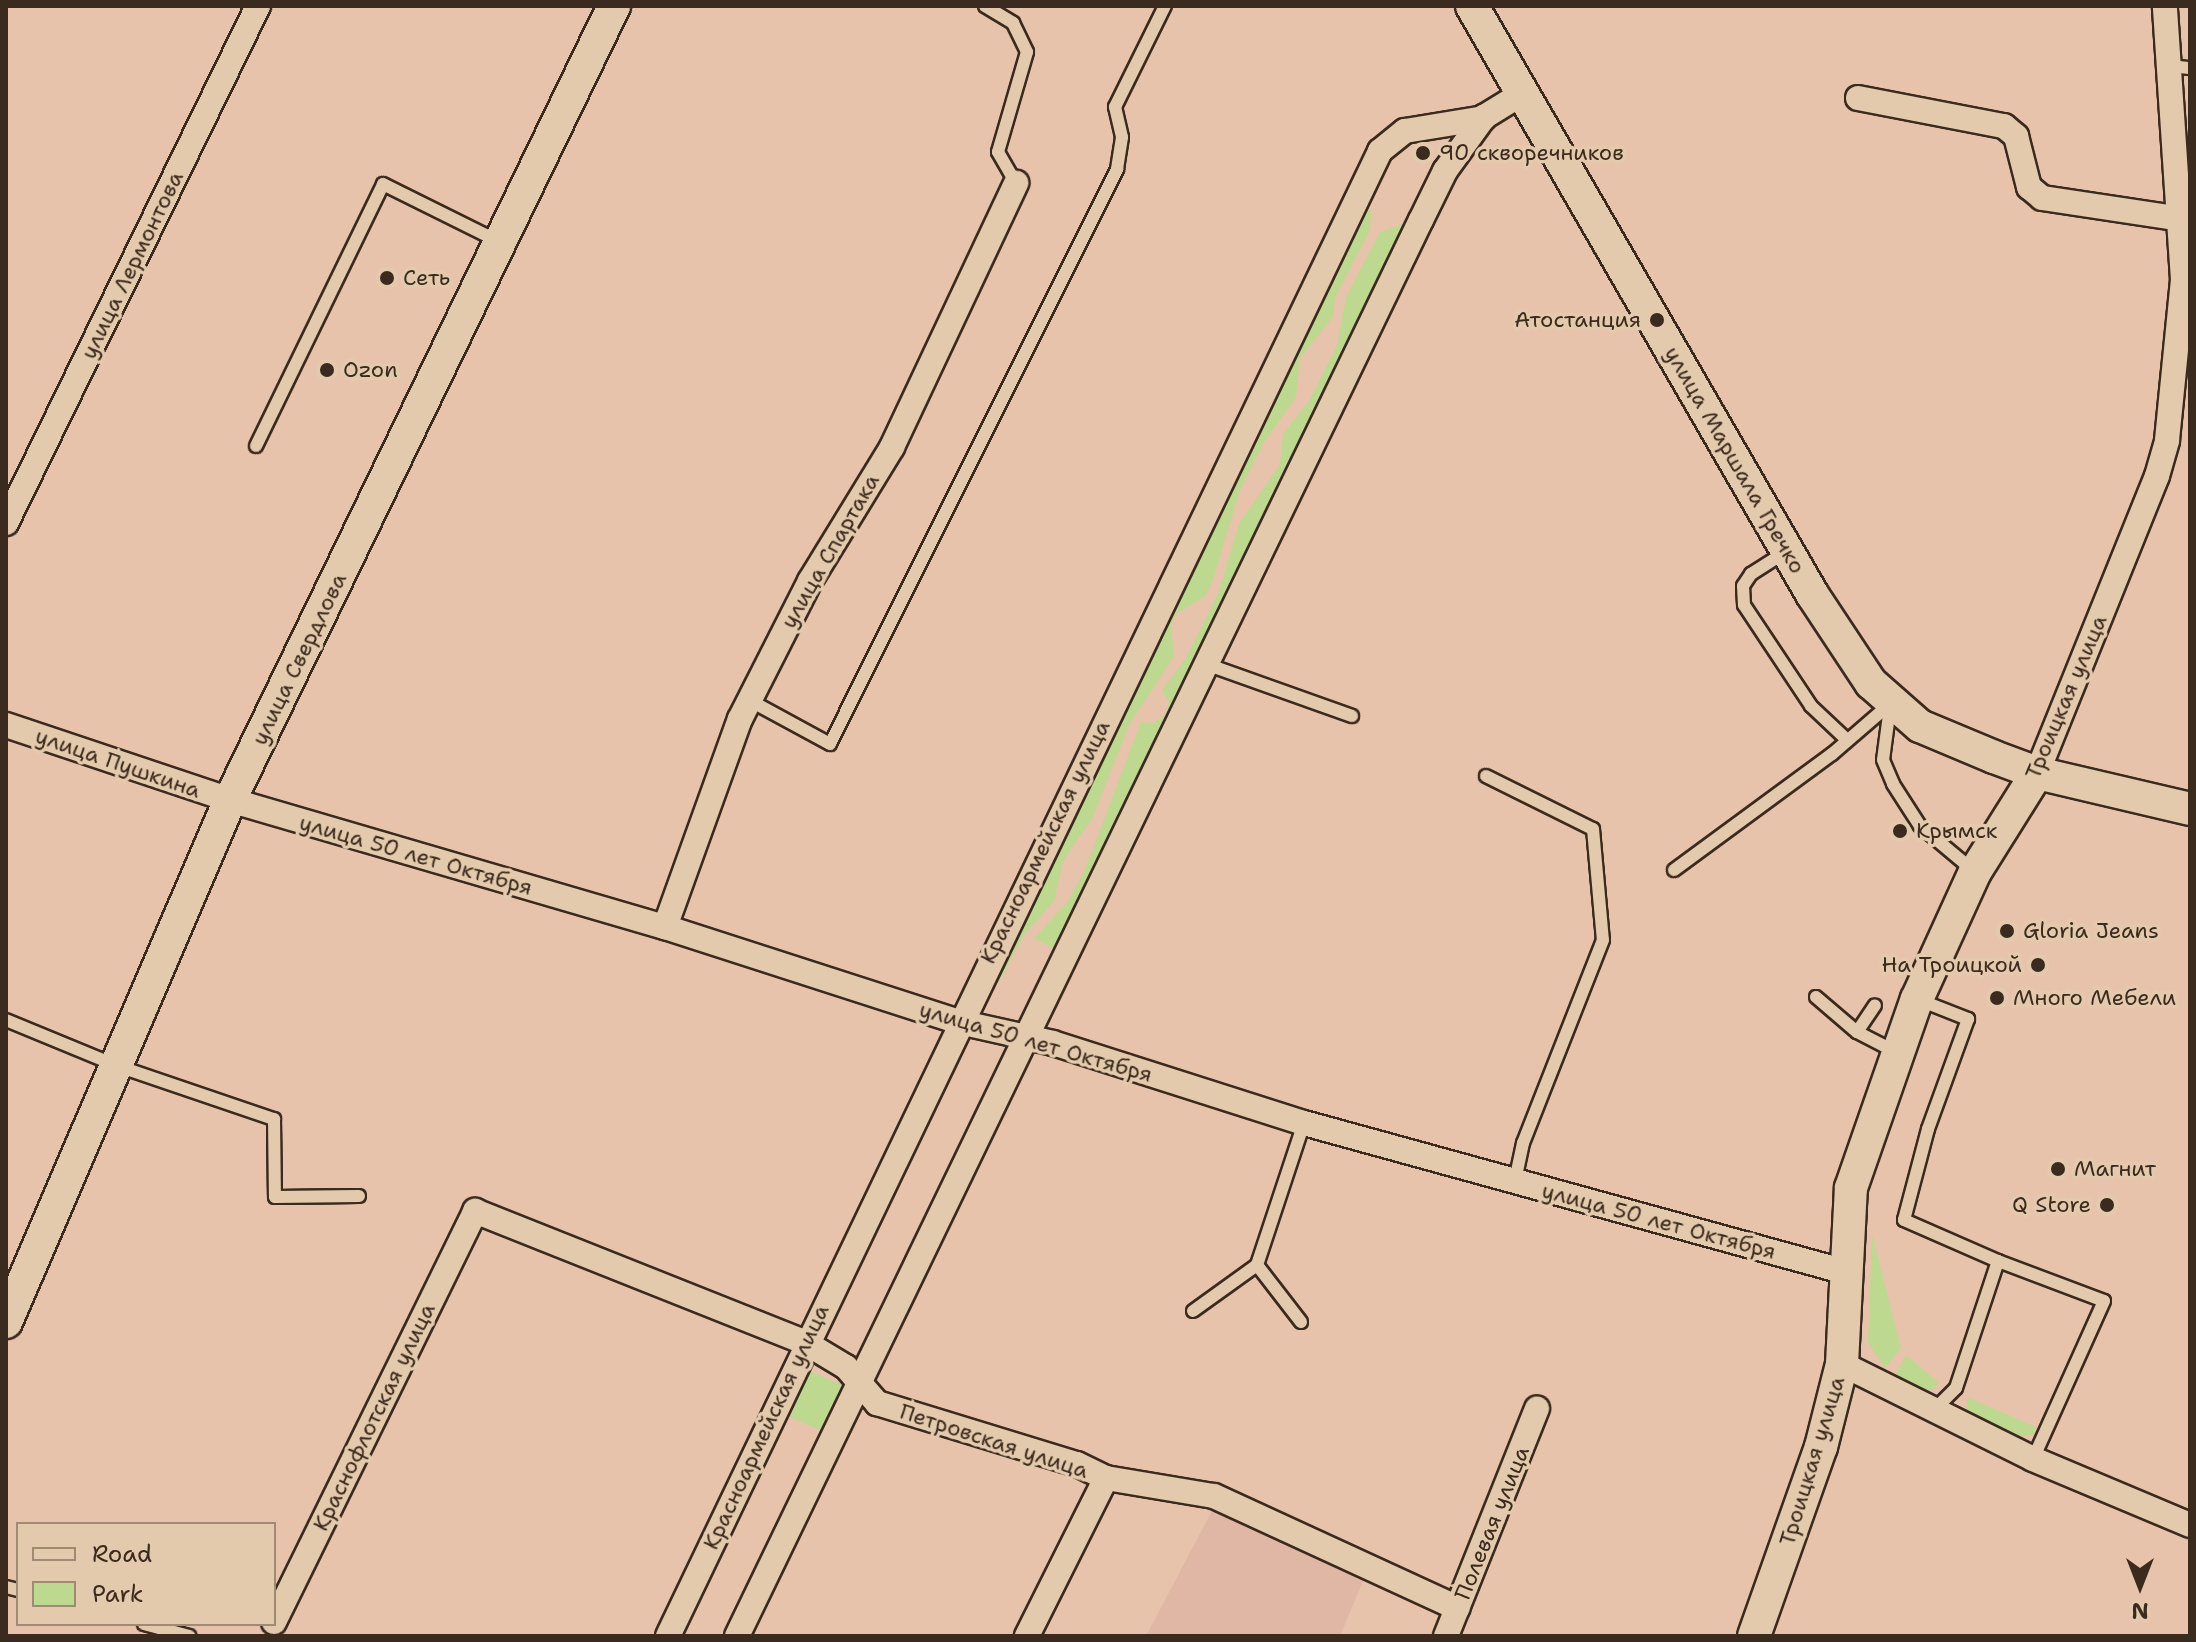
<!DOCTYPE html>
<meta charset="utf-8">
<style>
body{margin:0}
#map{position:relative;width:2196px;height:1642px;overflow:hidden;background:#e7c3ac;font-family:"Shantell Sans",sans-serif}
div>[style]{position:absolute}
.built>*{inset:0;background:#e0b6a4}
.green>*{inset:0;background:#bdd88f;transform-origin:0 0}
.roads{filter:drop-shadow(2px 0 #3b2a1e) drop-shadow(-2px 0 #3b2a1e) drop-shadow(0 2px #3b2a1e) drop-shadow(0 -2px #3b2a1e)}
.lane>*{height:12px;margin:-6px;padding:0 6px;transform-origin:6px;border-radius:6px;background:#e4caac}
.street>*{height:24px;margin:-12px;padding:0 12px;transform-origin:12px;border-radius:12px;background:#e4caac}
.secondary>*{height:32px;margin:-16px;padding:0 16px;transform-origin:16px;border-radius:16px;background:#e4caac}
.dots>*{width:22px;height:22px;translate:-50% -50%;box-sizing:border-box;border:4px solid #e4caac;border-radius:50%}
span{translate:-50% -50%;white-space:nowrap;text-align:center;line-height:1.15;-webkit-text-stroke:7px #e4caac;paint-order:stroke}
.poi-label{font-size:22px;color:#3b2a1e}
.left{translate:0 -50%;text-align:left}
.right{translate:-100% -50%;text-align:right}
.street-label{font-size:22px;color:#3b2a1e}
.frame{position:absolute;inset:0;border:8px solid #3b2a1e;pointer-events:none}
.legend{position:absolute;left:16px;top:1522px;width:260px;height:104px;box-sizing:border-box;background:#e4caac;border:2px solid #a08a73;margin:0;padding:10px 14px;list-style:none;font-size:24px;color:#3b2a1e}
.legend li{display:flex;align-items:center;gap:16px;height:40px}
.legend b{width:40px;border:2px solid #a08a73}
.north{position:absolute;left:2100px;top:1546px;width:80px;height:80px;-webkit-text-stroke:6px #e4caac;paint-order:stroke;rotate:180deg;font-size:22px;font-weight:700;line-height:32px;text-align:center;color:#3b2a1e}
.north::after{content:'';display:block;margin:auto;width:28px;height:36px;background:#3b2a1e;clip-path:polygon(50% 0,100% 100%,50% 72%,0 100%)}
</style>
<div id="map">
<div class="built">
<div style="clip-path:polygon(1212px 1511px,1365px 1576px,1340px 1636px,1146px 1636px)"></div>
</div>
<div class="green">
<div style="clip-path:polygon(1365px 205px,1371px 212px,1370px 230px,1335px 298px,1333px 317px,1300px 358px,1296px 397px,1263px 444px,1240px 490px,1212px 583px,1204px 597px,1176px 614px,1171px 626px,1174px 656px,1129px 725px,1093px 817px,1063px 861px,1054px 901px,1024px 935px,998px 984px,989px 986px)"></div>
<div style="clip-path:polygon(1405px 223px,1408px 225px,1059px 951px,1034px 938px,1066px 904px,1084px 872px,1141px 722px,1153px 723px,1165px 715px,1169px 702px,1162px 690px,1186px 658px,1218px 594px,1239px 524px,1280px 464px,1283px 434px,1309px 401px,1337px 345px,1346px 297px,1380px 232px)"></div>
<div style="clip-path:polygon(1872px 1234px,1901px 1348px,1885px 1368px,1868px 1343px)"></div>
<div style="clip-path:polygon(1906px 1355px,1939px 1383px,1933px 1389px,1919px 1390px,1894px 1377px)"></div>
<div style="left:810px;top:1371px;width:37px;height:50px;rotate:24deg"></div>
<div style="clip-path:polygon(1968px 1397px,2035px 1427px,2035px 1434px,2013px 1437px,1972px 1417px,1966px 1409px)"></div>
</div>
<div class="roads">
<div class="lane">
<div style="left:985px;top:6px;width:33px;rotate:31deg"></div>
<div style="left:1013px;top:23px;width:32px;rotate:64deg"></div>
<div style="left:1027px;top:52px;width:104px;rotate:106.2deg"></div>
<div style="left:998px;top:152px;width:36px;rotate:60deg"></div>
<div style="left:2170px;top:66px;width:20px;rotate:6deg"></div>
<div style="left:256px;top:446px;width:291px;rotate:-64.1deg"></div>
<div style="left:383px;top:184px;width:128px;rotate:26.4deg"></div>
<div style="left:1787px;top:551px;width:43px;rotate:147.4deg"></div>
<div style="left:1751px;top:574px;width:14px;rotate:124deg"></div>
<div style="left:1743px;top:586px;width:19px;rotate:87deg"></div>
<div style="left:1744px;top:605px;width:121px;rotate:56.4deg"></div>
<div style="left:1811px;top:706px;width:48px;rotate:43.3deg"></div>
<div style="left:1206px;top:664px;width:155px;rotate:19.6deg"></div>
<div style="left:749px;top:700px;width:92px;rotate:28.5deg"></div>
<div style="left:830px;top:744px;width:643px;rotate:-63.47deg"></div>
<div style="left:1117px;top:169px;width:32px;rotate:-81deg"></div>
<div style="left:1122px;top:137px;width:31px;rotate:-103deg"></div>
<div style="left:1115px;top:107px;width:113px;rotate:-63.7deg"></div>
<div style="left:1890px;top:707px;width:53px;rotate:97.5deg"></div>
<div style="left:1883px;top:760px;width:26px;rotate:67deg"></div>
<div style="left:1893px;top:784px;width:50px;rotate:57.3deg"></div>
<div style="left:1920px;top:826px;width:72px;rotate:39.9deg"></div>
<div style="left:1486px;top:776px;width:119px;rotate:26.4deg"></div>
<div style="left:1593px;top:829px;width:111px;rotate:84.9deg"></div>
<div style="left:1603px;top:940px;width:218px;rotate:111.5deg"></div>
<div style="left:1523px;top:1143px;width:39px;rotate:102deg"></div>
<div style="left:1674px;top:870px;width:196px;rotate:-36.3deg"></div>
<div style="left:1832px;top:754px;width:78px;rotate:-40.8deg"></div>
<div style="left:1816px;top:997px;width:54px;rotate:40.5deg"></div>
<div style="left:1857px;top:1032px;width:44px;rotate:27.1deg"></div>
<div style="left:1917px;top:999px;width:55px;rotate:21.4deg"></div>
<div style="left:1968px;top:1019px;width:117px;rotate:110deg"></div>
<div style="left:1928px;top:1129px;width:94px;rotate:104.8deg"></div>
<div style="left:1904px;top:1220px;width:103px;rotate:23.6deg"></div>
<div style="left:1998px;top:1261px;width:134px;rotate:108.3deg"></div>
<div style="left:1956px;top:1388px;width:33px;rotate:135deg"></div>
<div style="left:6px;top:1020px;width:118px;rotate:22.4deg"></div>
<div style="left:115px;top:1065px;width:168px;rotate:18.8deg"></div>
<div style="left:274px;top:1119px;width:78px;rotate:89.3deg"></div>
<div style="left:275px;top:1197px;width:84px;rotate:-0.7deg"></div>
<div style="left:1857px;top:1032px;width:32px;rotate:-56deg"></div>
<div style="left:1998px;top:1261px;width:113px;rotate:20.7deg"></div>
<div style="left:2104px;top:1301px;width:173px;rotate:114.2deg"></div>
<div style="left:1257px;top:1265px;width:72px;rotate:52.3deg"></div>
<div style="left:1193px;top:1311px;width:79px;rotate:-35.7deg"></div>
<div style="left:1257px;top:1265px;width:150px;rotate:-71.7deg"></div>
<div style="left:6px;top:1587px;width:12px;rotate:14deg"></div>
<div style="left:144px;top:1624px;width:47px;rotate:14.9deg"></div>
</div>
<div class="street">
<div style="left:1858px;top:98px;width:149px;rotate:10.9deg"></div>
<div style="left:2004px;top:126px;width:16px;rotate:40deg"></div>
<div style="left:2016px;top:136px;width:53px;rotate:75.7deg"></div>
<div style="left:2029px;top:187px;width:17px;rotate:40deg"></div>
<div style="left:2042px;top:198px;width:142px;rotate:8.5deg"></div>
<div style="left:6px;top:523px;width:575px;rotate:-64.01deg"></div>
<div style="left:6px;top:725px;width:236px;rotate:18.5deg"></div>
<div style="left:230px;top:800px;width:453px;rotate:16.3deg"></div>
<div style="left:665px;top:927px;width:309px;rotate:17.9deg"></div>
<div style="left:959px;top:1022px;width:96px;rotate:12.6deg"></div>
<div style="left:1053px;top:1043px;width:263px;rotate:17.7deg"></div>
<div style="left:1304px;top:1123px;width:562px;rotate:15.37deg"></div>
<div style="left:2037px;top:773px;width:320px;rotate:-68deg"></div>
<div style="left:2157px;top:476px;width:37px;rotate:-74deg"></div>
<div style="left:2167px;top:440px;width:161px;rotate:-84.3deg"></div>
<div style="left:2183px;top:280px;width:275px;rotate:-93.8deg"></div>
<div style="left:665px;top:927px;width:221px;rotate:-70.2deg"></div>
<div style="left:740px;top:719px;width:155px;rotate:-63.1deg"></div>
<div style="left:810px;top:581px;width:157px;rotate:-58.5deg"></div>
<div style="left:892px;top:447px;width:292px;rotate:-64.8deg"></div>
<div style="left:1842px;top:1364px;width:213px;rotate:26.4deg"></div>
<div style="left:2033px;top:1459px;width:170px;rotate:22.8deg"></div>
<div style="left:1106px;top:1478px;width:109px;rotate:9.5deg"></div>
<div style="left:1214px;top:1496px;width:268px;rotate:24.7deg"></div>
<div style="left:274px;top:1622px;width:458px;rotate:-63.9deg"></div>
<div style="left:475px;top:1211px;width:356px;rotate:21.7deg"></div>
<div style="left:806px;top:1343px;width:47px;rotate:31deg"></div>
<div style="left:846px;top:1367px;width:48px;rotate:49.3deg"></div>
<div style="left:877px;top:1403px;width:209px;rotate:17deg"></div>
<div style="left:1077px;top:1464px;width:32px;rotate:26deg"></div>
<div style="left:1106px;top:1478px;width:177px;rotate:116.6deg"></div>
<div style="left:668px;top:1636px;width:1647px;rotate:-64.38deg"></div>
<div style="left:1380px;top:151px;width:32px;rotate:-39deg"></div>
<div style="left:1405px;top:131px;width:80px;rotate:-9.3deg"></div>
<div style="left:737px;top:1636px;width:1573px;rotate:-64.22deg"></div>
<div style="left:1421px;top:220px;width:55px;rotate:-63.9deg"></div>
<div style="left:1445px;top:171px;width:67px;rotate:-54.2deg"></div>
<div style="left:1484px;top:117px;width:46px;rotate:-31.6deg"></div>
<div style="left:1446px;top:1636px;width:245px;rotate:-68.2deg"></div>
</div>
<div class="secondary">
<div style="left:1472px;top:6px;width:679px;rotate:59.96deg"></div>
<div style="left:1812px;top:594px;width:107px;rotate:56.5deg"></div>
<div style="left:1871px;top:683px;width:65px;rotate:41.3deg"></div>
<div style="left:1920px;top:726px;width:80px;rotate:22.7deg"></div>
<div style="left:1994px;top:757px;width:46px;rotate:20.4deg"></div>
<div style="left:2037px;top:773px;width:157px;rotate:13.2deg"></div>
<div style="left:6px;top:1322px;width:568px;rotate:-66.77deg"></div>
<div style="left:230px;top:800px;width:882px;rotate:-64.19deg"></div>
<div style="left:1754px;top:1636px;width:201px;rotate:-70.5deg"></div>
<div style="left:1821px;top:1447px;width:86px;rotate:-75.8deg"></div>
<div style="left:1842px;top:1364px;width:176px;rotate:-87.1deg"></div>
<div style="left:1851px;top:1188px;width:200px;rotate:-70.8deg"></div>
<div style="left:1917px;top:999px;width:140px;rotate:-65.5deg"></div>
<div style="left:1975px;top:872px;width:117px;rotate:-57.9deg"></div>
</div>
</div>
<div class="dots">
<div style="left:1423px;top:153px;background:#3b2a1e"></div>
<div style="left:387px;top:278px;background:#3b2a1e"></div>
<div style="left:1657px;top:320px;background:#3b2a1e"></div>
<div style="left:327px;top:370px;background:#3b2a1e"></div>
<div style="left:1900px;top:831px;background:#3b2a1e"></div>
<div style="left:2007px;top:931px;background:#3b2a1e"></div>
<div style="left:2038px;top:965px;background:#3b2a1e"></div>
<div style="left:1997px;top:998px;background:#3b2a1e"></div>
<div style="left:2058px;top:1169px;background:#3b2a1e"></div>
<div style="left:2107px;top:1205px;background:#3b2a1e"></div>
</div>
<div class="poi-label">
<span class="left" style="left:1439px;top:153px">90 скворечников</span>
<span class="left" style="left:403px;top:278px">Сеть</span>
<span class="right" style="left:1641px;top:320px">Атостанция</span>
<span class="left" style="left:343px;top:370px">Ozon</span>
<span class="left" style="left:1916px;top:831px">Крымск</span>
<span class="left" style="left:2023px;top:931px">Gloria Jeans</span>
<span class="right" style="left:2022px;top:965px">На Троицкой</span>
<span class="left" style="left:2013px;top:998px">Много Мебели</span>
<span class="left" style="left:2074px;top:1169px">Магнит</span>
<span class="right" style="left:2091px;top:1205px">Q Store</span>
</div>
<div class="street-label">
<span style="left:132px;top:265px;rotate:-64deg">улица Лермонтова</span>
<span style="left:1735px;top:460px;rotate:60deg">улица Маршала Гречко</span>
<span style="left:830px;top:551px;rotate:-60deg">улица Спартака</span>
<span style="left:299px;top:659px;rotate:-64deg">улица Свердлова</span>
<span style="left:2066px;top:697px;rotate:-67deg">Троицкая улица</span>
<span style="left:118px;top:763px;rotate:19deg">улица Пушкина</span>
<span style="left:1045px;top:842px;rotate:-64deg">Красноармейская улица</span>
<span style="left:416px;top:855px;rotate:16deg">улица 50 лет Октября</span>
<span style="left:1036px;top:1042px;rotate:16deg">улица 50 лет Октября</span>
<span style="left:1659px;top:1221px;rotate:15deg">улица 50 лет Октября</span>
<span style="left:374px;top:1417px;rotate:-64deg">Краснофлотская улица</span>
<span style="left:766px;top:1427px;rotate:-65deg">Красноармейская улица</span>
<span style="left:994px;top:1441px;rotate:18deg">Петровская улица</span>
<span style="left:1812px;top:1461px;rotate:-73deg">Троицкая улица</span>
<span style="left:1492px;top:1523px;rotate:-68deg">Полевая улица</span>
</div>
<div class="frame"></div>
<ul class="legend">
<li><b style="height:10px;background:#e4caac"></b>Road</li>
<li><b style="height:22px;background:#bdd88f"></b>Park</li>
</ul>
<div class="north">N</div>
</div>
